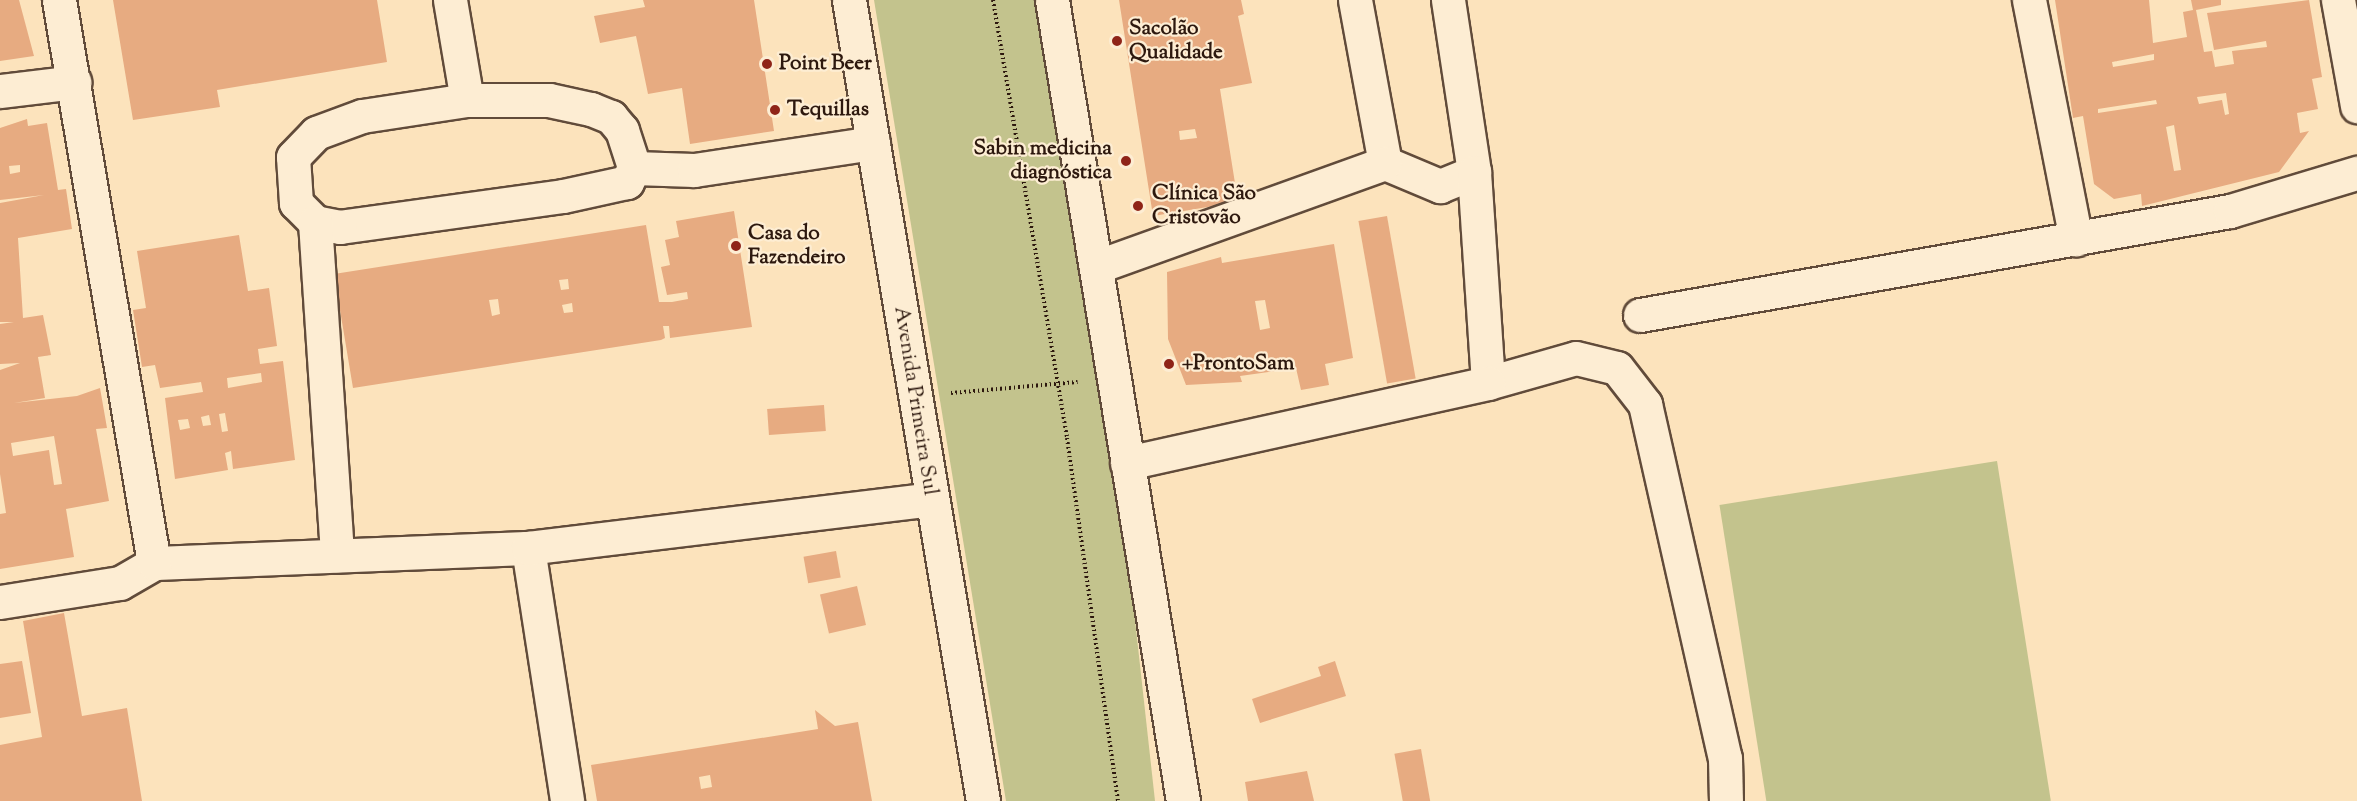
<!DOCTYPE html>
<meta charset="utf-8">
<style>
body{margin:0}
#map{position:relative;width:2357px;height:801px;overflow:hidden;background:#fce3bc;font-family:"Sorts Mill Goudy",serif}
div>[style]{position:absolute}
.green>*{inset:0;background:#c3c38d;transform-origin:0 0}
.building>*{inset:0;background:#e7ab81;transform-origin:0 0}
.path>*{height:4px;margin-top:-2px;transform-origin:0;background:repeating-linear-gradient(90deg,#2d180e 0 1.5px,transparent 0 4.5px)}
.roads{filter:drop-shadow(2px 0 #614b3a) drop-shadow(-2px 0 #614b3a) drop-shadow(0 2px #614b3a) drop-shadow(0 -2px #614b3a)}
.minor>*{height:33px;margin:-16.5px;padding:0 16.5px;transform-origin:16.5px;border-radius:16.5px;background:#fdedd3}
.secondary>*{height:33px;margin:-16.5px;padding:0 16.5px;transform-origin:16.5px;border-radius:16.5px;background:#fdedd3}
.dots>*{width:16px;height:16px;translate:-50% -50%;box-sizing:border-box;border:3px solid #fdedd3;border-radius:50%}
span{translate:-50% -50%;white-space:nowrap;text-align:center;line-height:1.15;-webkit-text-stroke:4.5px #fdedd3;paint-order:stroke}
.poi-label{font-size:21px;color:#2d180e;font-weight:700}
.left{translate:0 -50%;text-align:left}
.right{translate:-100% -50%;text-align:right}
.street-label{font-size:21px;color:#2d180e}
</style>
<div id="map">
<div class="green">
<div style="clip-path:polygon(874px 0,1049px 0,1096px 267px,1155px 801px,1006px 801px)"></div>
<div style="left:1997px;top:461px;width:344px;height:281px;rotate:81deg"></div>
</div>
<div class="building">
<div style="clip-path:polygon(0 0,19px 0,34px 56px,0 61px)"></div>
<div style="clip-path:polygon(113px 0,377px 0,387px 62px,217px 90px,220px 107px,133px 120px)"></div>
<div style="clip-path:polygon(643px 0,754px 0,774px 131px,690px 144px,682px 88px,648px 94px,636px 36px,600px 43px,594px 16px,645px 7px)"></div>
<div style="clip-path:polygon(evenodd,1119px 0,1241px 0,1244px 14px,1238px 16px,1252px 83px,1220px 89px,1238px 202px,1153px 216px,1119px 0,1195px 129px,1197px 138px,1180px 140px,1179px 131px,1195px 129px)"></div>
<div style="clip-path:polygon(evenodd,2055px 0,2149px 0,2153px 43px,2187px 37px,2183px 12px,2193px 10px,2191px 0,2221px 0,2221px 5px,2196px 10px,2204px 52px,2212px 51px,2215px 67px,2234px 64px,2232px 51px,2267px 47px,2266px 41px,2214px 50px,2207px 13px,2309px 0,2322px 77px,2312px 79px,2318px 109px,2297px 113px,2300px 133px,2309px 131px,2279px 172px,2142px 206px,2141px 194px,2114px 199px,2094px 184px,2083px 116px,2073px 118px,2055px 0,2154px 54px,2154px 60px,2113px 67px,2112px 62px,2154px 54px,2055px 0,2226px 93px,2229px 114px,2225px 115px,2222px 100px,2199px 104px,2197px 97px,2226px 93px,2055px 0,2156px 100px,2157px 104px,2098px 113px,2098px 109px,2156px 100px,2055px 0,2174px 125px,2181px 170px,2174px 171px,2166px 127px,2174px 125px)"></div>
<div style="clip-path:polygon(evenodd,27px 119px,28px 126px,47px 123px,58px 190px,66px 189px,72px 229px,18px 238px,23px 318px,43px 315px,51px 355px,38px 357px,45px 398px,14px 403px,77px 396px,100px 388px,107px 428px,96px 429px,109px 501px,66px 509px,74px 557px,0 569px,0 514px,6px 513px,0 474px,0 370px,20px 363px,0 364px,0 324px,14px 322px,0 322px,0 203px,44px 195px,0 200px,0 128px,27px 119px,20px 165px,20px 172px,10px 174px,9px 166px,20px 165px,27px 119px,54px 436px,62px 484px,54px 485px,49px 450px,13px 456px,11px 443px,54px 436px)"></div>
<div style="clip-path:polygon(evenodd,734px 211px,752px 327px,670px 338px,669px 326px,663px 326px,665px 338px,661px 340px,353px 388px,334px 274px,646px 225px,659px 302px,672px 302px,688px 299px,687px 292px,667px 295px,661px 267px,670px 265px,665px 240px,679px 237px,676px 221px,734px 211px,568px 279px,569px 289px,561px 290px,559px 280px,568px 279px,734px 211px,498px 299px,500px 314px,492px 316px,489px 300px,498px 299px,734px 211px,572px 303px,573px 312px,564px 313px,562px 305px,572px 303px)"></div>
<div style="left:1387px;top:216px;width:165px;height:29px;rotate:80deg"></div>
<div style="clip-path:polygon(evenodd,239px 235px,248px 291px,269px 288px,277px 346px,258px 349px,260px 364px,283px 361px,295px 460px,233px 469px,231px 451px,225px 453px,228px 470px,175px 479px,165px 398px,203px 392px,201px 382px,160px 388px,155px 365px,142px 367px,133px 310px,146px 308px,137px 251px,239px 235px,261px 373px,262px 382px,228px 388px,227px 378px,261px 373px,239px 235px,225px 413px,228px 431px,222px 432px,219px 414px,225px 413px,239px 235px,209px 415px,211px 425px,203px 426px,201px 417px,209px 415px,239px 235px,188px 419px,190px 428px,180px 430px,178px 420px,188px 419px)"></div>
<div style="clip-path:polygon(evenodd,1334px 244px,1353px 358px,1325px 364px,1329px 385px,1301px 390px,1296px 368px,1240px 376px,1242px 382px,1186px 385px,1168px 339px,1167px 272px,1221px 257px,1222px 263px,1334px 244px,1265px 300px,1270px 328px,1260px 330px,1255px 301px,1265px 300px)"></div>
<div style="left:824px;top:405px;width:26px;height:57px;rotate:86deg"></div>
<div style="left:836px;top:551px;width:27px;height:33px;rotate:80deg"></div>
<div style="left:857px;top:586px;width:40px;height:38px;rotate:77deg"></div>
<div style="clip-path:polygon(64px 613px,82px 716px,127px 708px,142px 801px,0 801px,0 745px,42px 737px,23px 621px)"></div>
<div style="clip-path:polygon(22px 661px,31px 713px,0 718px,0 664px)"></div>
<div style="clip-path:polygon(1335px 661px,1346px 696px,1260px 723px,1252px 699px,1321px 676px,1318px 667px)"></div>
<div style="clip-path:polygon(evenodd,815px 710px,835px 726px,858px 722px,872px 801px,597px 801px,591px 765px,818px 729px,815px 710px,710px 775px,712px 787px,701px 789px,699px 777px,710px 775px)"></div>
<div style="left:1421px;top:749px;width:53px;height:27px;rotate:80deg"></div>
<div style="clip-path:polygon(1307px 771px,1314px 801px,1248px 801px,1245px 782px)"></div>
</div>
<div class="path">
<div style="left:993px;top:0;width:444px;rotate:80.4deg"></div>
<div style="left:1067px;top:438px;width:367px;rotate:82deg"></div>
<div style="left:951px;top:393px;width:127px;rotate:-5deg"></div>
</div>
<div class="roads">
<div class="minor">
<div style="left:450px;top:0;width:101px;rotate:80.4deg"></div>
<div style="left:1355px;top:0;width:166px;rotate:79.6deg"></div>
<div style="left:1385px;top:163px;width:60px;rotate:22.7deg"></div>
<div style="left:1440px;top:186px;width:37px;rotate:-22deg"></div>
<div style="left:1448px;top:0;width:174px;rotate:81.4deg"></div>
<div style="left:1474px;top:172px;width:211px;rotate:86.2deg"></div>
<div style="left:1488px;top:383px;width:91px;rotate:-15.9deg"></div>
<div style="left:1576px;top:358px;width:42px;rotate:13.7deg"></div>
<div style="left:1617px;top:368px;width:46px;rotate:52.1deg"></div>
<div style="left:1645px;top:404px;width:363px;rotate:77.3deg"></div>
<div style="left:1725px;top:758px;width:43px;rotate:88.7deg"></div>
<div style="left:2029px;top:0;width:244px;rotate:78.9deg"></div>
<div style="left:2338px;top:0;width:108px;rotate:79.8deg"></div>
<div style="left:0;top:91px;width:75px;rotate:-6.9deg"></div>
<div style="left:467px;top:100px;width:82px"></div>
<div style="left:549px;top:100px;width:43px;rotate:12.1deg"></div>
<div style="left:591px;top:109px;width:22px;rotate:22deg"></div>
<div style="left:611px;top:117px;width:17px;rotate:50deg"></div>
<div style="left:622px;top:130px;width:40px;rotate:72deg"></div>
<div style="left:634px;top:168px;width:16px;rotate:117deg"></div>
<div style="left:627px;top:182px;width:66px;rotate:167.7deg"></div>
<div style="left:563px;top:196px;width:225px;rotate:172.1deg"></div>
<div style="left:340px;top:227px;width:25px;rotate:-169deg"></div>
<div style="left:315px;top:222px;width:27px;rotate:-135deg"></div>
<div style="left:296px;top:203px;width:46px;rotate:-93.7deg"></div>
<div style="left:293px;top:157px;width:33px;rotate:-46deg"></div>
<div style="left:316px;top:133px;width:49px;rotate:-20.3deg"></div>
<div style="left:362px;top:116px;width:106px;rotate:-8.7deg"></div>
<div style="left:634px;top:168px;width:60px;rotate:1.9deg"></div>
<div style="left:694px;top:170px;width:181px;rotate:-8.6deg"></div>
<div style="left:315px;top:222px;width:334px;rotate:86.2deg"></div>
<div style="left:1096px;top:267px;width:307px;rotate:-19.8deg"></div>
<div style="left:1640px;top:315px;width:599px;rotate:-10deg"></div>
<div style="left:2230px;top:211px;width:133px;rotate:-16.7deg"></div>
<div style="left:1127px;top:463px;width:370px;rotate:-12.5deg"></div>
<div style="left:528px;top:548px;width:256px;rotate:81.2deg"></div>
<div style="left:154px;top:563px;width:374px;rotate:-2.3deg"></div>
<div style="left:528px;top:548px;width:407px;rotate:-6.9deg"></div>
<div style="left:0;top:602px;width:121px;rotate:-9deg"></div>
<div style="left:120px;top:583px;width:39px;rotate:-30deg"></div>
<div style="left:154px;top:563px;width:571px;rotate:-99.58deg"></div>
</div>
<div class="secondary">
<div style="left:849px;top:0;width:812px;rotate:80.5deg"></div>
<div style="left:1052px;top:0;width:812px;rotate:80.71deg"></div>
</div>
</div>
<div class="dots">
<div style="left:1117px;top:41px;background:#8f2418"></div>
<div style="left:767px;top:64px;background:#8f2418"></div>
<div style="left:775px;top:110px;background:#8f2418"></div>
<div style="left:1126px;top:161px;background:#8f2418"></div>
<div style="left:1138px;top:206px;background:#8f2418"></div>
<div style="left:736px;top:246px;background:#8f2418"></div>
<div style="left:1169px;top:364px;background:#8f2418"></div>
</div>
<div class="poi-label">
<span class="left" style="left:1129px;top:41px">Sacolão<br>Qualidade</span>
<span class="left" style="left:779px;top:64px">Point Beer</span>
<span class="left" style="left:787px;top:110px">Tequillas</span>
<span class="right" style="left:1112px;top:161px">Sabin medicina<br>diagnóstica</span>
<span class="left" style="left:1152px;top:206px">Clínica São<br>Cristovão</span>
<span class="left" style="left:748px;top:246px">Casa do<br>Fazendeiro</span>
<span class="left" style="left:1182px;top:364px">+ProntoSam</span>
</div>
<div class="street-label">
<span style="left:915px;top:401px;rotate:81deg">Avenida Primeira Sul</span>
</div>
</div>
